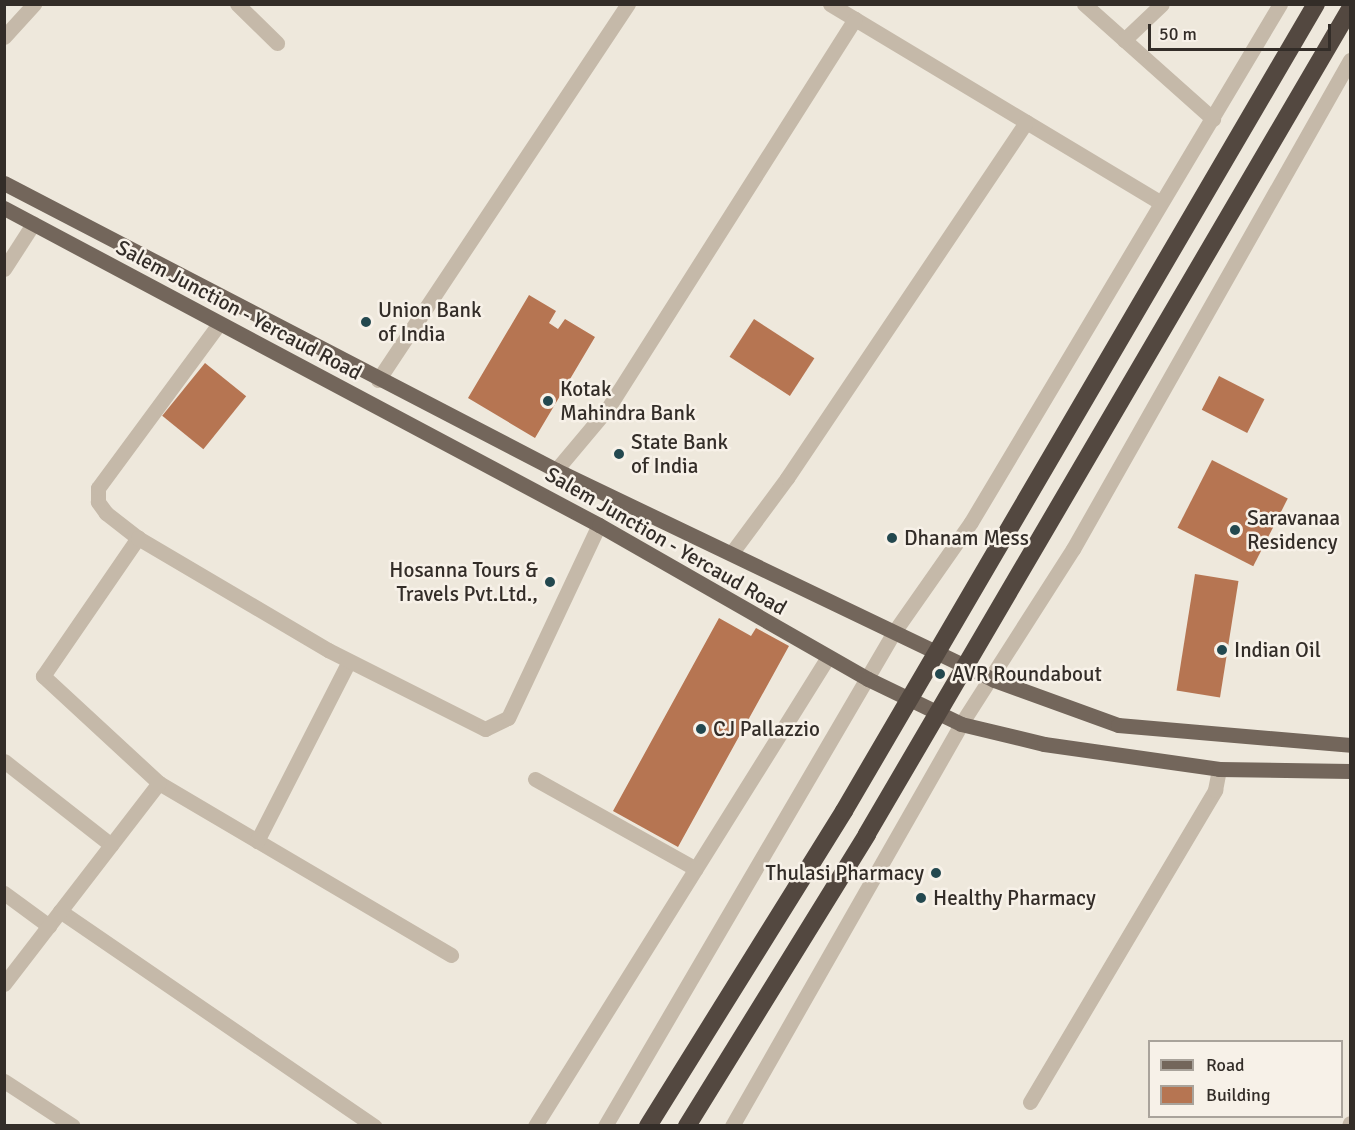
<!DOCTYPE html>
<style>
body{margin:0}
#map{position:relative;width:1355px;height:1130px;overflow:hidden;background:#eee8dc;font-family:Signika,sans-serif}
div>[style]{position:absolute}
.building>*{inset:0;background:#b67552;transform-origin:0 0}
.minor>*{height:15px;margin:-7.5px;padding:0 7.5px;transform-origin:7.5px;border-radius:7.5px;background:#c5b9a9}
.major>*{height:15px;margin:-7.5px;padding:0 7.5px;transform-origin:7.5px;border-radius:7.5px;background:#73665b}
.highway>*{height:18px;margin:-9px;padding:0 9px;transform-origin:9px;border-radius:9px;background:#534840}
.dots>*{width:16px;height:16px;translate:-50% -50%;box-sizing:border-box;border:3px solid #f7f1e8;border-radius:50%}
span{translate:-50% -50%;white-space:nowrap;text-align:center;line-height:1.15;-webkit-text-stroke:5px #f7f1e8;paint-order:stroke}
.street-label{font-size:21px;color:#332d28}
.poi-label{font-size:21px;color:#332d28}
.left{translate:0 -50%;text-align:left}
.right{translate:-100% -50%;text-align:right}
.frame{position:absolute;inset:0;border:6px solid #332d28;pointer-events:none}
.legend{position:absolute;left:1148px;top:1040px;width:195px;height:78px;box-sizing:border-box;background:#f7f1e8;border:2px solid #a9a39b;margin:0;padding:8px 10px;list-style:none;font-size:18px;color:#332d28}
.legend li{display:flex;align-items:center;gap:12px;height:30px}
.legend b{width:30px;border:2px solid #a9a39b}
.scale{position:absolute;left:1148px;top:24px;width:183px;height:27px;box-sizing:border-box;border:3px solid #332d28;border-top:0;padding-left:8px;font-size:18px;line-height:21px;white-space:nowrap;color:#332d28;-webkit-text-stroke:4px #f7f1e8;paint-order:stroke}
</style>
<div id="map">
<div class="building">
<div style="clip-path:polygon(529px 295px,556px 311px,549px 323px,558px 329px,565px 319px,595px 337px,535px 438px,468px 398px)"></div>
<div style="left:754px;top:319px;width:72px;height:45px;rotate:33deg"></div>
<div style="left:205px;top:363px;width:53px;height:68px;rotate:39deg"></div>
<div style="left:1219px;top:376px;width:51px;height:38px;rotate:27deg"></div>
<div style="left:1212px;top:460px;width:85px;height:76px;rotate:27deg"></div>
<div style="left:1195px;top:574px;width:44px;height:118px;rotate:9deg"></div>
<div style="clip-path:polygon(719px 618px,751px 636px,756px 628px,789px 646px,678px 847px,613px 811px)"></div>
</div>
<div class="minor">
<div style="left:237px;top:4px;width:56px;rotate:44.3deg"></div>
<div style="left:830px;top:4px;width:385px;rotate:31deg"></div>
<div style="left:1084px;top:4px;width:173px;rotate:41.7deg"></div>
<div style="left:4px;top:37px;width:45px;rotate:-47.7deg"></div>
<div style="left:1124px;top:40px;width:52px;rotate:-43.5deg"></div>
<div style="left:4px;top:269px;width:54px;rotate:-57.2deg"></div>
<div style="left:378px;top:380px;width:452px;rotate:-56.4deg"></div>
<div style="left:556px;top:470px;width:81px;rotate:-50deg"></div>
<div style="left:608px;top:408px;width:461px;rotate:-57.6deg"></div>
<div style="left:138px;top:538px;width:41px;rotate:-142deg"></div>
<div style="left:106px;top:513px;width:14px;rotate:-126deg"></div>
<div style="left:98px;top:502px;width:14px;rotate:-90deg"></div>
<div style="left:98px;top:488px;width:202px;rotate:-53.6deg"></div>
<div style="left:733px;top:551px;width:91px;rotate:-53.5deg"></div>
<div style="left:787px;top:478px;width:429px;rotate:-56.1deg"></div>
<div style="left:4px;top:761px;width:136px;rotate:38.1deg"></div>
<div style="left:535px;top:779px;width:184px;rotate:29.2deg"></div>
<div style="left:159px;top:783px;width:339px;rotate:30.5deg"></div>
<div style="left:257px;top:841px;width:202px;rotate:-62.9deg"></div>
<div style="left:4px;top:893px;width:56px;rotate:36.3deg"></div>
<div style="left:60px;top:911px;width:381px;rotate:34.4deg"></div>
<div style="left:4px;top:984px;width:254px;rotate:-52.4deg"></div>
<div style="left:159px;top:783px;width:158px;rotate:-137.3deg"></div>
<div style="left:43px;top:676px;width:168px;rotate:-55.5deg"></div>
<div style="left:138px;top:538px;width:221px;rotate:30.5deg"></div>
<div style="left:328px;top:650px;width:176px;rotate:26.7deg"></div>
<div style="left:485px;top:729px;width:25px;rotate:-26deg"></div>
<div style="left:508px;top:718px;width:213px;rotate:-64.8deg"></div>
<div style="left:4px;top:1081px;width:82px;rotate:33.1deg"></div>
<div style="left:1030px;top:1102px;width:363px;rotate:-59.3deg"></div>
<div style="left:1215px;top:790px;width:21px;rotate:-79deg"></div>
<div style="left:535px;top:1126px;width:553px;rotate:-58.01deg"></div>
<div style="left:605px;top:1126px;width:572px;rotate:-59.67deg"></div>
<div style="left:894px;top:632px;width:134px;rotate:-55deg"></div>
<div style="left:971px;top:522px;width:603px;rotate:-59.18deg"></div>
<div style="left:732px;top:1126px;width:463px;rotate:-60.3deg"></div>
<div style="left:961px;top:724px;width:208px;rotate:-57.4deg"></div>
<div style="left:1073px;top:549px;width:562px;rotate:-60.47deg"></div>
<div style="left:1349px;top:1126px;width:3px;rotate:-72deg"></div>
</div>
<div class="major">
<div style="left:4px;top:183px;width:622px;rotate:27.47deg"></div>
<div style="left:556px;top:470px;width:486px;rotate:25.6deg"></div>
<div style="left:994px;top:680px;width:132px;rotate:19.9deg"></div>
<div style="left:1118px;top:725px;width:233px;rotate:4.9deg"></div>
<div style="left:4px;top:208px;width:674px;rotate:28.05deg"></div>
<div style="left:599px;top:525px;width:310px;rotate:29.8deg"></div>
<div style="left:868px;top:679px;width:103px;rotate:25.8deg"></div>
<div style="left:961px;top:724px;width:85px;rotate:13.5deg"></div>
<div style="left:1044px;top:744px;width:177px;rotate:8.1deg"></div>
<div style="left:1219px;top:769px;width:131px;rotate:0.9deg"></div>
</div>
<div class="highway">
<div style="left:648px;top:1126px;width:371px;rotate:-58.1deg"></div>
<div style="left:844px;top:811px;width:935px;rotate:-59.68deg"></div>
<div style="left:687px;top:1126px;width:343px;rotate:-58.3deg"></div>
<div style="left:867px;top:834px;width:956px;rotate:-59.65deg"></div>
</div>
<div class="dots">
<div style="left:366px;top:322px;background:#23484f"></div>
<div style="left:548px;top:401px;background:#23484f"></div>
<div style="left:619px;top:454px;background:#23484f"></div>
<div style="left:1235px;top:530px;background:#23484f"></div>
<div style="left:892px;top:538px;background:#23484f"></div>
<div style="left:550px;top:582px;background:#23484f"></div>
<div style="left:1222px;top:650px;background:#23484f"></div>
<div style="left:940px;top:674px;background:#23484f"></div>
<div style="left:701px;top:729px;background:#23484f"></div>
<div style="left:936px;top:873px;background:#23484f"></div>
<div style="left:921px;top:898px;background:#23484f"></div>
</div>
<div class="street-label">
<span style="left:239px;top:310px;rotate:28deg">Salem Junction - Yercaud Road</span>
<span style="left:666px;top:541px;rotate:30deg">Salem Junction - Yercaud Road</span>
</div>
<div class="poi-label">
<span class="left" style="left:378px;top:322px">Union Bank<br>of India</span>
<span class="left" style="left:560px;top:401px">Kotak<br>Mahindra Bank</span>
<span class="left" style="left:631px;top:454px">State Bank<br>of India</span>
<span class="left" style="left:1247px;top:530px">Saravanaa<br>Residency</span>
<span class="left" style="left:904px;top:538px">Dhanam Mess</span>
<span class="right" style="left:538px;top:582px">Hosanna Tours &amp;<br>Travels Pvt.Ltd.,</span>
<span class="left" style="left:1234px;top:650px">Indian Oil</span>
<span class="left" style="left:952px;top:674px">AVR Roundabout</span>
<span class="left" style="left:713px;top:729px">CJ Pallazzio</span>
<span class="right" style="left:924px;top:873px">Thulasi Pharmacy</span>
<span class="left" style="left:933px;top:898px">Healthy Pharmacy</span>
</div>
<div class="frame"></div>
<ul class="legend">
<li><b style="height:8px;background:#73665b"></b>Road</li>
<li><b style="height:16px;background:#b67552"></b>Building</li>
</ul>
<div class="scale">50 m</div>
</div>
